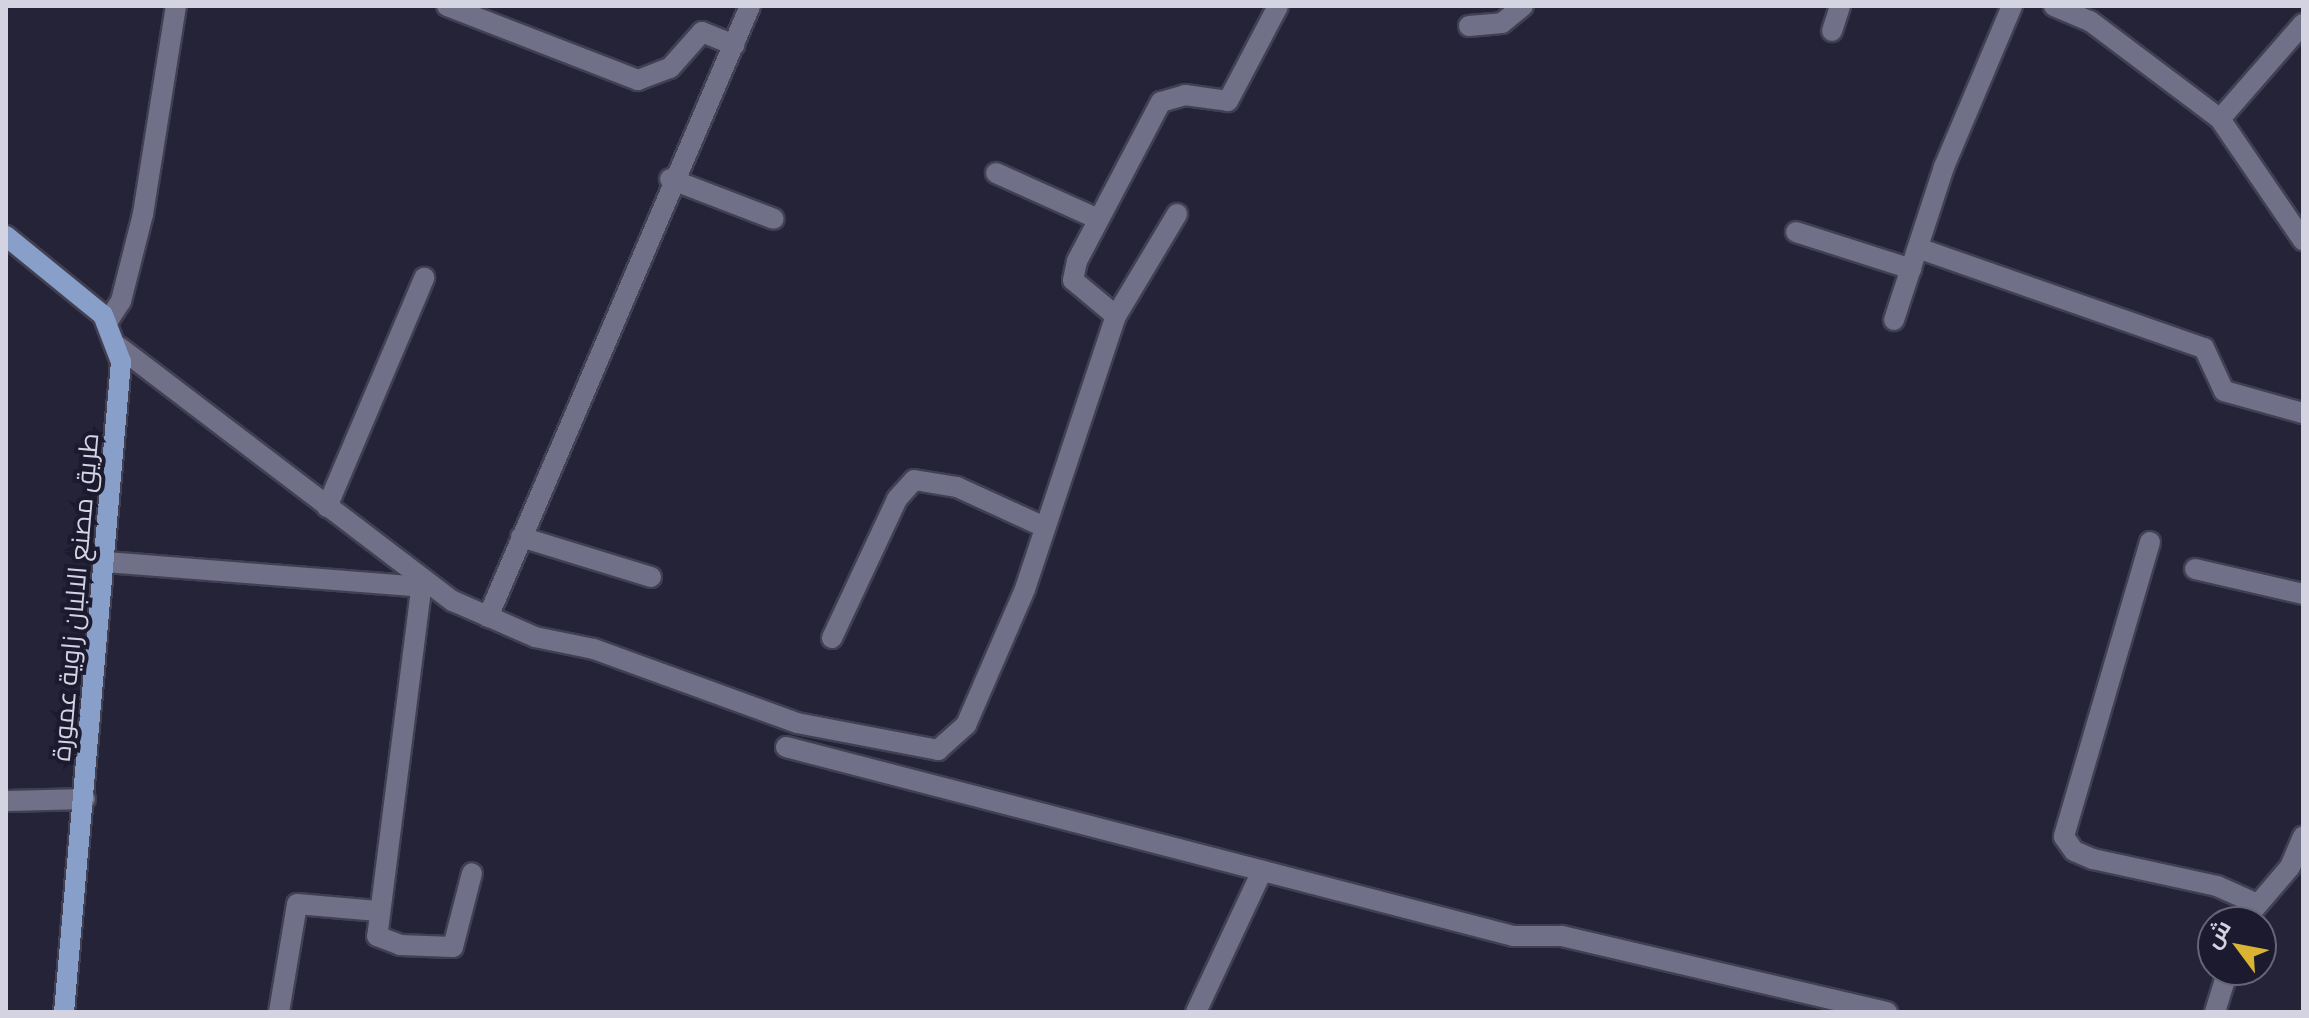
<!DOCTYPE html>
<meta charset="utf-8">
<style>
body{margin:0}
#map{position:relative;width:2309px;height:1018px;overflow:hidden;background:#252338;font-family:Cabin,Cairo,sans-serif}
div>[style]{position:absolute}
.roads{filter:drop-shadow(2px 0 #414052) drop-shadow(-2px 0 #414052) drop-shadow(0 2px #414052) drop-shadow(0 -2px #414052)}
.minor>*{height:20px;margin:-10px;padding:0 10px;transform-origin:10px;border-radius:10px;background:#717089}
.major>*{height:20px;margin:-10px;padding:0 10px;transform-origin:10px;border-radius:10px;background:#88a0c9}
span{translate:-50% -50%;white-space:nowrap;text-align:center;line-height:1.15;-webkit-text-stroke:8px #1c1a2e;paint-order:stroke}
.street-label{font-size:26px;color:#d4d3e2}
.frame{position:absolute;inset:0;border:8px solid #d4d3e2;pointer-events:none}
.north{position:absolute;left:2197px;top:906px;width:80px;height:80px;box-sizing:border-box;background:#1c1a2e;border:2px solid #666476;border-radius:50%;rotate:302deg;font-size:22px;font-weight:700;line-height:32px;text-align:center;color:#d4d3e2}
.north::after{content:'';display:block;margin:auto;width:28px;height:36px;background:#dab333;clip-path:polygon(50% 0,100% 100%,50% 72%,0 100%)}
</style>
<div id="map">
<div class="roads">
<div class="minor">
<div style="left:447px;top:6px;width:205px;rotate:21.2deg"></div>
<div style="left:638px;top:80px;width:34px;rotate:-21deg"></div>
<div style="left:670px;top:68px;width:48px;rotate:-48.4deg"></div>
<div style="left:702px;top:32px;width:35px;rotate:22deg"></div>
<div style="left:2054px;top:6px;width:39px;rotate:23deg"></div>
<div style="left:2090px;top:21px;width:163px;rotate:37deg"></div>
<div style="left:2220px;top:119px;width:147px;rotate:55.6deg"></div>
<div style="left:1469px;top:26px;width:33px;rotate:-5deg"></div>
<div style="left:1502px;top:23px;width:27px;rotate:-39deg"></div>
<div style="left:1832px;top:31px;width:26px;rotate:-72deg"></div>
<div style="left:2220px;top:119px;width:126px;rotate:-48.9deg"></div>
<div style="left:996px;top:173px;width:112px;rotate:24.3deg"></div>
<div style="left:670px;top:179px;width:111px;rotate:21deg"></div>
<div style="left:1796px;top:232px;width:121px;rotate:17.8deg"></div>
<div style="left:1918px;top:248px;width:303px;rotate:19.3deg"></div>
<div style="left:2204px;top:348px;width:47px;rotate:65.1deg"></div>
<div style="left:2224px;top:391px;width:82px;rotate:15.6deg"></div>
<div style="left:1116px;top:316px;width:119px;rotate:-59.1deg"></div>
<div style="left:1894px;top:320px;width:161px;rotate:-71.9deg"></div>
<div style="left:1944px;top:167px;width:175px;rotate:-67.1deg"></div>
<div style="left:108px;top:321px;width:24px;rotate:-57deg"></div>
<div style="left:121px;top:301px;width:90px;rotate:-75.8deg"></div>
<div style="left:143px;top:214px;width:211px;rotate:-81deg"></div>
<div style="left:119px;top:347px;width:420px;rotate:37.3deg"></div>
<div style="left:453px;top:601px;width:90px;rotate:23.7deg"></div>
<div style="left:535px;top:637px;width:60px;rotate:11.5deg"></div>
<div style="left:594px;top:649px;width:216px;rotate:20deg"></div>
<div style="left:797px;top:723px;width:144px;rotate:10.8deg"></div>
<div style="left:938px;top:750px;width:38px;rotate:-42deg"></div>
<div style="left:966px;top:725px;width:148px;rotate:-66.5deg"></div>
<div style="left:1025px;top:589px;width:288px;rotate:-71.6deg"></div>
<div style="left:1116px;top:316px;width:56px;rotate:-140.1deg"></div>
<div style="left:1073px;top:280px;width:19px;rotate:-78deg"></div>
<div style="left:1077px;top:261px;width:180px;rotate:-62.2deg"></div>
<div style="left:1161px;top:102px;width:25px;rotate:-16deg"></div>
<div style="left:1185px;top:95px;width:43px;rotate:7.9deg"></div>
<div style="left:1228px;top:101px;width:107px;rotate:-62.2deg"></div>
<div style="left:327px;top:507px;width:249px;rotate:-67deg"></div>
<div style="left:521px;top:537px;width:136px;rotate:17.1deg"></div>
<div style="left:2150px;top:542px;width:307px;rotate:106.3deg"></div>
<div style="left:2064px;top:837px;width:17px;rotate:54deg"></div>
<div style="left:2074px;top:851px;width:21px;rotate:23deg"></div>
<div style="left:2093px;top:859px;width:127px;rotate:12.3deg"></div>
<div style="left:2217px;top:886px;width:42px;rotate:24.1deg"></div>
<div style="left:106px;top:562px;width:317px;rotate:4.5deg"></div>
<div style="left:2195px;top:569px;width:111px;rotate:13deg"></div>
<div style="left:422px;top:582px;width:357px;rotate:97.2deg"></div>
<div style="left:377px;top:936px;width:25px;rotate:21deg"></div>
<div style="left:400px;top:945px;width:53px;rotate:2.2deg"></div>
<div style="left:453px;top:947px;width:76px;rotate:-75.6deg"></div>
<div style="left:488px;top:617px;width:665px;rotate:-66.79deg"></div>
<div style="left:832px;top:638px;width:153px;rotate:-64.9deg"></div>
<div style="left:897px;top:499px;width:25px;rotate:-48deg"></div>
<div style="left:914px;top:480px;width:44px;rotate:9.2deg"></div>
<div style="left:957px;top:487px;width:94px;rotate:24.6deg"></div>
<div style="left:786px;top:747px;width:751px;rotate:14.57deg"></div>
<div style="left:1513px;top:936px;width:49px"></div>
<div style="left:1562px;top:936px;width:334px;rotate:13.2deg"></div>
<div style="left:6px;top:801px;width:79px;rotate:-1.5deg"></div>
<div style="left:2243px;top:922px;width:72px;rotate:-49.5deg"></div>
<div style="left:2290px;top:867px;width:33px;rotate:-67deg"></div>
<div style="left:279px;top:1012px;width:109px;rotate:-80.5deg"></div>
<div style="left:297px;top:904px;width:81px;rotate:4.9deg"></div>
<div style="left:1196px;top:1012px;width:156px;rotate:-64.9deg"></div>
<div style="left:2215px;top:1012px;width:44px;rotate:-72.8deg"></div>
</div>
<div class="major">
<div style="left:6px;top:236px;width:125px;rotate:39.2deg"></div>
<div style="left:103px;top:315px;width:50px;rotate:69deg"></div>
<div style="left:121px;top:362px;width:652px;rotate:95.01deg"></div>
</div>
</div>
<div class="street-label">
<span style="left:76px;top:597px;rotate:-85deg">طريق مصنع الالبان زاوية عمورة</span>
</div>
<div class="frame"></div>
<div class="north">ش</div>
</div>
